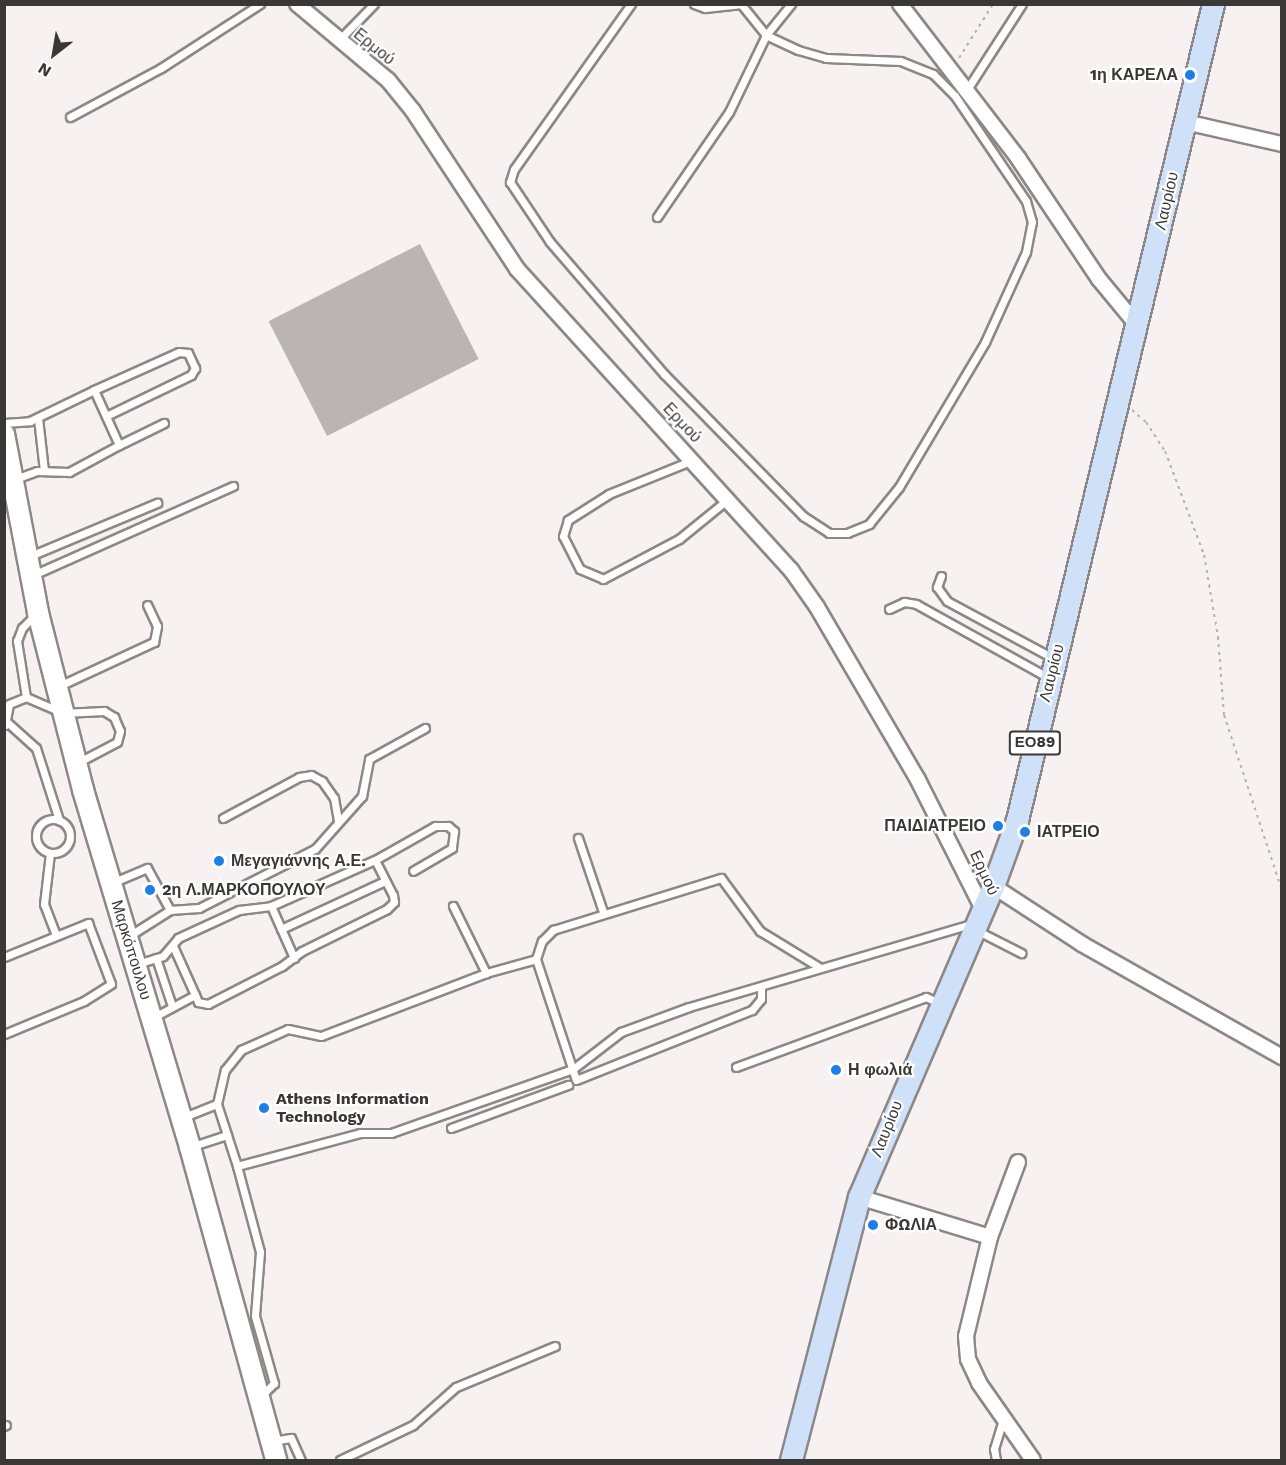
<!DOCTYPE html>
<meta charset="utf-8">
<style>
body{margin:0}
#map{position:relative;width:1286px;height:1465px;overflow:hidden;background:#f7f1f1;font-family:"Work Sans",sans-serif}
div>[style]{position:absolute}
.building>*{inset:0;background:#bab4b4;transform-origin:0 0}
.path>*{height:2px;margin-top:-1px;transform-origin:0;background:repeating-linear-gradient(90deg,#b5b0b0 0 3px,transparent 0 7.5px)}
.roads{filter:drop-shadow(2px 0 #8d8887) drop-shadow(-2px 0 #8d8887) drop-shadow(0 2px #8d8887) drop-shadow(0 -2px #8d8887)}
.lane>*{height:7px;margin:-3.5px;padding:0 3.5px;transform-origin:3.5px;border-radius:3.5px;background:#fff}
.lane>.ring{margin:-3.5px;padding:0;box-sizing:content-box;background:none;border:7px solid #fff;border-radius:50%}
.street>*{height:14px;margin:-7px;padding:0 7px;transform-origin:7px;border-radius:7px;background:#fff}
.secondary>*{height:20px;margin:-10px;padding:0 10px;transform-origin:10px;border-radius:10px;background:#fff}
.primary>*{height:21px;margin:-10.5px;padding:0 10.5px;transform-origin:10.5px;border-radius:10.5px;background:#cee1f9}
.dots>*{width:16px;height:16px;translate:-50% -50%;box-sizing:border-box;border:3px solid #fff;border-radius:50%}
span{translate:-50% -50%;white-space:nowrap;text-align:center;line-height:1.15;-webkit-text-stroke:4.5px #fff;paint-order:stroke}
.shield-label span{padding:2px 4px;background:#fff;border:2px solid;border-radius:4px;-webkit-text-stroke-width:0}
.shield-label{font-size:15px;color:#3a3737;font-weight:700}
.street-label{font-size:16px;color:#3a3737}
.poi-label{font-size:16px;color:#3a3737;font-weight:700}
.right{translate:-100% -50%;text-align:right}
.left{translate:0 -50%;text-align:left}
.frame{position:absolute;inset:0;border:6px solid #3a3737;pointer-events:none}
.north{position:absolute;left:24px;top:24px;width:60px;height:60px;-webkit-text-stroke:4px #fff;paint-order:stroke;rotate:211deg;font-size:16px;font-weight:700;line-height:24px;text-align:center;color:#3a3737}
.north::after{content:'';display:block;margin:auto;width:21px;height:27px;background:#3a3737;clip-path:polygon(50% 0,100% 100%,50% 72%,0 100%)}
</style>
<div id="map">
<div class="building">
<div style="left:420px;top:244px;width:129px;height:170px;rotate:63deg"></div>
</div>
<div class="path">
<div style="left:959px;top:58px;width:64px;rotate:-57.8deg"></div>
<div style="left:1132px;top:410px;width:18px;rotate:41deg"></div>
<div style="left:1146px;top:422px;width:35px;rotate:57deg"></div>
<div style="left:1165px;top:451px;width:111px;rotate:69.4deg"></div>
<div style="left:1204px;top:555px;width:83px;rotate:80.3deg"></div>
<div style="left:1218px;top:637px;width:78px;rotate:85.6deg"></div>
<div style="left:1224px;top:715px;width:184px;rotate:71.7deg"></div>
</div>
<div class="roads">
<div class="lane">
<div style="left:631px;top:4px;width:202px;rotate:125.3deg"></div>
<div style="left:514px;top:169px;width:14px;rotate:107deg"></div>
<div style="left:510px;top:182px;width:72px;rotate:56.3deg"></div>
<div style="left:550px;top:242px;width:174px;rotate:49.2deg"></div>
<div style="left:664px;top:374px;width:199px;rotate:45.6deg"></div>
<div style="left:803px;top:516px;width:31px;rotate:33deg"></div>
<div style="left:829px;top:533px;width:18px"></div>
<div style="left:847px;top:533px;width:24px;rotate:-22deg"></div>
<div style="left:869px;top:524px;width:48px;rotate:-51deg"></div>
<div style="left:899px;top:487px;width:169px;rotate:-59.3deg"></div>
<div style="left:985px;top:342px;width:99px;rotate:-65.5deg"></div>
<div style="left:1026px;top:252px;width:31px;rotate:-79deg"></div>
<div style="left:1032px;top:222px;width:22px;rotate:-106deg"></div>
<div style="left:1026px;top:201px;width:127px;rotate:-124.1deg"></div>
<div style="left:955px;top:96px;width:31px;rotate:-135deg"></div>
<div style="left:933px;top:74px;width:35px;rotate:-158deg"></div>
<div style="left:900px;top:61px;width:74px;rotate:-177.7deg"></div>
<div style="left:826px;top:58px;width:29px;rotate:-164deg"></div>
<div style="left:798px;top:50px;width:35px;rotate:-155deg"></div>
<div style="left:766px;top:35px;width:40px;rotate:-129deg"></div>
<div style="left:694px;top:4px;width:12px;rotate:20deg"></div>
<div style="left:705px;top:8px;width:37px;rotate:-6deg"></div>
<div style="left:339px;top:40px;width:50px;rotate:-45.8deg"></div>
<div style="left:966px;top:91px;width:103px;rotate:-57.2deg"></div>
<div style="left:70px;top:117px;width:103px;rotate:-28.3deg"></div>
<div style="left:161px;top:68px;width:118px;rotate:-32.9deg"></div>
<div style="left:657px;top:217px;width:127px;rotate:-55.6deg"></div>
<div style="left:729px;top:112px;width:85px;rotate:-64.3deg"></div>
<div style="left:766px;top:35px;width:40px;rotate:-51deg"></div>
<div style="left:94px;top:390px;width:93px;rotate:-24.1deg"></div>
<div style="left:179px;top:352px;width:9px;rotate:6deg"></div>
<div style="left:188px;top:353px;width:17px;rotate:65deg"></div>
<div style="left:195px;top:368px;width:8px;rotate:120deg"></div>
<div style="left:191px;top:375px;width:94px;rotate:154.2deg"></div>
<div style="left:38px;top:418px;width:53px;rotate:83.5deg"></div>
<div style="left:4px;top:423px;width:26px;rotate:-4deg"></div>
<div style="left:30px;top:421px;width:71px;rotate:-25.8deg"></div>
<div style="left:94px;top:390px;width:60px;rotate:65.6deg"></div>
<div style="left:119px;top:445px;width:57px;rotate:151.6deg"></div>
<div style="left:69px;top:472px;width:32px;rotate:-178deg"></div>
<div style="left:37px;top:471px;width:23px;rotate:160deg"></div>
<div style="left:119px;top:445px;width:50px;rotate:-26.1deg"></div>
<div style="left:693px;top:460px;width:91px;rotate:158deg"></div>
<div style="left:609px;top:494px;width:49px;rotate:147.6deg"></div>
<div style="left:568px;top:520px;width:17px;rotate:107deg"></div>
<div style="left:563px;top:536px;width:37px;rotate:63deg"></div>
<div style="left:580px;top:569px;width:25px;rotate:23deg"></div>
<div style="left:603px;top:579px;width:86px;rotate:-27.8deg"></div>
<div style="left:679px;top:539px;width:62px;rotate:-39.1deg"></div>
<div style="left:30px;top:556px;width:138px;rotate:-22.7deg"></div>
<div style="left:33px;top:575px;width:219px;rotate:-24deg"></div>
<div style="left:941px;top:576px;width:12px;rotate:110deg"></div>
<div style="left:937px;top:587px;width:17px;rotate:54deg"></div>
<div style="left:947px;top:601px;width:120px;rotate:28.3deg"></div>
<div style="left:889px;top:609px;width:17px;rotate:-25deg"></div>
<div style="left:904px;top:602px;width:12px;rotate:9deg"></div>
<div style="left:916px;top:604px;width:152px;rotate:29.1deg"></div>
<div style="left:59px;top:686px;width:105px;rotate:-24.9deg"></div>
<div style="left:154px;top:642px;width:16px;rotate:-79deg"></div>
<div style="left:157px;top:626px;width:23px;rotate:-115deg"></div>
<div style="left:26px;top:697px;width:57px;rotate:-99.1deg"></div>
<div style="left:17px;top:641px;width:14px;rotate:-69deg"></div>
<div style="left:22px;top:628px;width:20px;rotate:-45deg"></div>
<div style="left:9px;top:704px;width:18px;rotate:-22deg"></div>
<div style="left:26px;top:697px;width:40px;rotate:23.4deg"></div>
<div style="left:63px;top:713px;width:41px;rotate:-2.8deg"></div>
<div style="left:104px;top:711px;width:12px;rotate:31deg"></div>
<div style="left:114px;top:717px;width:15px;rotate:67deg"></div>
<div style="left:120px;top:731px;width:11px;rotate:105deg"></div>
<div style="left:117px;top:742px;width:45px;rotate:152.3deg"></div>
<div style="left:7px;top:722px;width:39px;rotate:42deg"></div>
<div style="left:36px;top:748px;width:76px;rotate:72.3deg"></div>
<div style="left:5px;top:725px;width:21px;rotate:-79deg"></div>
<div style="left:223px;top:818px;width:86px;rotate:-28.3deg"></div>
<div style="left:299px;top:777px;width:12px;rotate:-9deg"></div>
<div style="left:311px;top:775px;width:13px;rotate:29deg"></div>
<div style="left:322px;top:781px;width:21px;rotate:55deg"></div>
<div style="left:334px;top:798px;width:22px;rotate:80deg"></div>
<div class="ring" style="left:36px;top:819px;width:27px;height:27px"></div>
<div style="left:578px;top:838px;width:78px;rotate:71.3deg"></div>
<div style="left:50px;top:853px;width:51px;rotate:96.7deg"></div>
<div style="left:44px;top:904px;width:33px;rotate:69deg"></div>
<div style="left:375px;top:860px;width:69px;rotate:-29.5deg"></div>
<div style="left:435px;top:826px;width:13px"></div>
<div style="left:448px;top:826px;width:8px;rotate:40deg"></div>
<div style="left:454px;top:831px;width:17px;rotate:97deg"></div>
<div style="left:452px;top:848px;width:45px;rotate:149.5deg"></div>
<div style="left:114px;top:882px;width:36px;rotate:-23deg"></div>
<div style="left:147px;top:868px;width:48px;rotate:61.3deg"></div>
<div style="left:271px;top:906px;width:57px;rotate:66.1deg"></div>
<div style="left:453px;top:906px;width:75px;rotate:63.8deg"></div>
<div style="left:281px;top:929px;width:115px;rotate:-24.8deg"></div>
<div style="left:976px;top:930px;width:51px;rotate:27.1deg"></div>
<div style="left:129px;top:936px;width:49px;rotate:-32.4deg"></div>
<div style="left:170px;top:910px;width:29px;rotate:-4deg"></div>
<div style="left:199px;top:908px;width:130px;rotate:-27deg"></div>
<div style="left:315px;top:849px;width:71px;rotate:-48.4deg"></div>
<div style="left:362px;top:796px;width:38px;rotate:-79deg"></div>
<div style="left:369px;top:759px;width:64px;rotate:-29deg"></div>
<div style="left:173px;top:946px;width:54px;rotate:65.8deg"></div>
<div style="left:4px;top:957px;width:91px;rotate:-22deg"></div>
<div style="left:88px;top:923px;width:65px;rotate:69.3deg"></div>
<div style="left:111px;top:984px;width:32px;rotate:148deg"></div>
<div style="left:84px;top:1001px;width:87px;rotate:157.6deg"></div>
<div style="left:156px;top:958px;width:51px;rotate:71.6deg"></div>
<div style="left:536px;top:959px;width:19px;rotate:-72deg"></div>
<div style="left:542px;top:941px;width:16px;rotate:-45deg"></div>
<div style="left:553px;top:930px;width:176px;rotate:-17.2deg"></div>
<div style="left:721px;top:878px;width:66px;rotate:53.7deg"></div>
<div style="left:760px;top:931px;width:69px;rotate:31.4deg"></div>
<div style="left:137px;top:964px;width:27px;rotate:-17deg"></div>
<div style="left:163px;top:956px;width:23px;rotate:-50deg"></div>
<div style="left:178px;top:938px;width:67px;rotate:-24.7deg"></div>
<div style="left:239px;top:910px;width:32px;rotate:-7deg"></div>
<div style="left:271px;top:906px;width:114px;rotate:-23.9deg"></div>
<div style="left:375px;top:860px;width:39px;rotate:63deg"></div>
<div style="left:393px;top:895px;width:7px;rotate:82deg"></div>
<div style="left:394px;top:902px;width:10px;rotate:135deg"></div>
<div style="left:387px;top:909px;width:95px;rotate:153.7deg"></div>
<div style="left:302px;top:951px;width:25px;rotate:143deg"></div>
<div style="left:282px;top:966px;width:83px;rotate:152.8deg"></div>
<div style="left:208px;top:1004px;width:10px;rotate:-169deg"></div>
<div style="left:198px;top:1002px;width:8px;rotate:-113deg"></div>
<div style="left:195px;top:995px;width:47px;rotate:151.8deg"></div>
<div style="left:736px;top:1067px;width:202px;rotate:-20.2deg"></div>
<div style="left:926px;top:997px;width:14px;rotate:25deg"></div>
<div style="left:217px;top:1104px;width:33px;rotate:72deg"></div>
<div style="left:184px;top:1117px;width:35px;rotate:-22deg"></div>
<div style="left:217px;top:1104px;width:35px;rotate:-77deg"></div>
<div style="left:225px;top:1070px;width:26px;rotate:-51deg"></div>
<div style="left:241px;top:1050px;width:51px;rotate:-24.1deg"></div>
<div style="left:288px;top:1029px;width:34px;rotate:12deg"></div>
<div style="left:321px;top:1036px;width:177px;rotate:-20.9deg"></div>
<div style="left:486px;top:973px;width:52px;rotate:-15.6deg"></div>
<div style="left:536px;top:959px;width:127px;rotate:71.7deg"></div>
<div style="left:576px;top:1080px;width:189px;rotate:-21.7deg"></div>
<div style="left:752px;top:1010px;width:14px;rotate:-51deg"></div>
<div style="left:761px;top:999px;width:11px;rotate:-90deg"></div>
<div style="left:451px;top:1128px;width:125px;rotate:-20.2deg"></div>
<div style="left:190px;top:1147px;width:39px;rotate:-18deg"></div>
<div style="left:227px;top:1135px;width:33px;rotate:72deg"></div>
<div style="left:237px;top:1166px;width:127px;rotate:-15deg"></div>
<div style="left:360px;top:1133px;width:31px"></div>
<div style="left:391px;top:1133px;width:193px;rotate:-19.4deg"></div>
<div style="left:573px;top:1069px;width:61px;rotate:-37.6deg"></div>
<div style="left:621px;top:1032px;width:72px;rotate:-20.2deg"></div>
<div style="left:689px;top:1007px;width:294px;rotate:-16.4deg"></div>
<div style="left:237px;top:1166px;width:89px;rotate:75deg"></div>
<div style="left:260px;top:1252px;width:64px;rotate:94.5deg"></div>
<div style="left:255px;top:1316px;width:70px;rotate:74.2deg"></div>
<div style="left:274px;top:1383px;width:20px;rotate:135deg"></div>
<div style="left:4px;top:1426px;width:2px;rotate:-27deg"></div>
<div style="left:272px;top:1441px;width:19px;rotate:-9deg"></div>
<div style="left:291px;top:1438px;width:24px;rotate:66deg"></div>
<div style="left:340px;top:1460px;width:81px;rotate:-25.6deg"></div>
<div style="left:413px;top:1425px;width:57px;rotate:-41.5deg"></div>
<div style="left:456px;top:1387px;width:107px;rotate:-22.5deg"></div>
<div style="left:996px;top:1460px;width:11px;rotate:-100deg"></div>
<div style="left:994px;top:1449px;width:30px;rotate:-73deg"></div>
</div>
<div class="street">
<div style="left:297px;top:4px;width:119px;rotate:39.9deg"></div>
<div style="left:388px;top:80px;width:40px;rotate:51deg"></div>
<div style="left:413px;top:111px;width:189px;rotate:56.6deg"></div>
<div style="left:517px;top:269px;width:407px;rotate:47.7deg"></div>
<div style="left:791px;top:570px;width:45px;rotate:54.9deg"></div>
<div style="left:817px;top:607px;width:200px;rotate:59.7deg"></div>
<div style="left:918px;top:780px;width:144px;rotate:63.3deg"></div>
<div style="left:900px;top:4px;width:194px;rotate:52.5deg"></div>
<div style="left:1018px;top:158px;width:146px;rotate:56.2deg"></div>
<div style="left:1099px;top:279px;width:60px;rotate:50.4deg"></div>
<div style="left:1185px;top:122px;width:99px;rotate:12.8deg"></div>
<div style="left:993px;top:886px;width:106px;rotate:33.1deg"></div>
<div style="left:1082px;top:944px;width:230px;rotate:29.5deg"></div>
<div style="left:859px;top:1197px;width:137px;rotate:17deg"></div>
<div style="left:990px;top:1237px;width:80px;rotate:-69.5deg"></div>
<div style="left:990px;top:1237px;width:102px;rotate:103.6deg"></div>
<div style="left:966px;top:1336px;width:23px;rotate:85deg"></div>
<div style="left:968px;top:1359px;width:26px;rotate:65deg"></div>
<div style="left:979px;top:1383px;width:94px;rotate:55deg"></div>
</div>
<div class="secondary">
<div style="left:4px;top:434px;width:182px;rotate:79.2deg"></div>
<div style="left:38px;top:613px;width:183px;rotate:75.7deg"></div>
<div style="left:83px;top:790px;width:373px;rotate:73.3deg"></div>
<div style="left:190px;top:1147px;width:325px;rotate:74.6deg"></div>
</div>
<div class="primary">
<div style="left:791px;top:1460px;width:272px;rotate:-75.5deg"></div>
<div style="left:859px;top:1197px;width:339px;rotate:-66.7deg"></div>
<div style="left:993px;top:886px;width:70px;rotate:-70deg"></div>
<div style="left:1017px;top:820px;width:839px;rotate:-76.49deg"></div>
</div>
</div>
<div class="dots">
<div style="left:1190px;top:75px;background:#1c7ee6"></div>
<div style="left:998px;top:826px;background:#1c7ee6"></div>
<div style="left:1025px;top:832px;background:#1c7ee6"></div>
<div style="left:219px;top:861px;background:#1c7ee6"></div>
<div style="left:150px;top:890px;background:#1c7ee6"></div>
<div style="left:836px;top:1070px;background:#1c7ee6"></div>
<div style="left:264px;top:1108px;background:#1c7ee6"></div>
<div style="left:873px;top:1225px;background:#1c7ee6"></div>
</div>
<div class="shield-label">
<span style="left:1035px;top:743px">ΕΟ89</span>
</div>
<div class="street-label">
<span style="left:374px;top:47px;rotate:39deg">Ερμού</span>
<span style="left:1167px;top:201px;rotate:-77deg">Λαυρίου</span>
<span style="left:682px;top:423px;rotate:47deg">Ερμού</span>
<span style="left:1052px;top:673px;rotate:-76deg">Λαυρίου</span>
<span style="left:984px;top:873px;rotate:65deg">Ερμού</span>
<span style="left:131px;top:950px;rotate:73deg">Μαρκόπουλου</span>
<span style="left:887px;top:1129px;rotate:-68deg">Λαυρίου</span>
</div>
<div class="poi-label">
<span class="right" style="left:1178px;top:75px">1η ΚΑΡΕΛΑ</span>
<span class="right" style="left:986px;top:826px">ΠΑΙΔΙΑΤΡΕΙΟ</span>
<span class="left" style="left:1037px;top:832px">ΙΑΤΡΕΙΟ</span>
<span class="left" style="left:231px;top:861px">Μεγαγιάννης Α.Ε.</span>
<span class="left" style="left:162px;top:890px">2η Λ.ΜΑΡΚΟΠΟΥΛΟΥ</span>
<span class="left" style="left:848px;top:1070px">Η φωλιά</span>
<span class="left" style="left:276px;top:1108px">Athens Information<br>Technology</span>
<span class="left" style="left:885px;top:1225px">ΦΩΛΙΑ</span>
</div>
<div class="frame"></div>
<div class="north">N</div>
</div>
